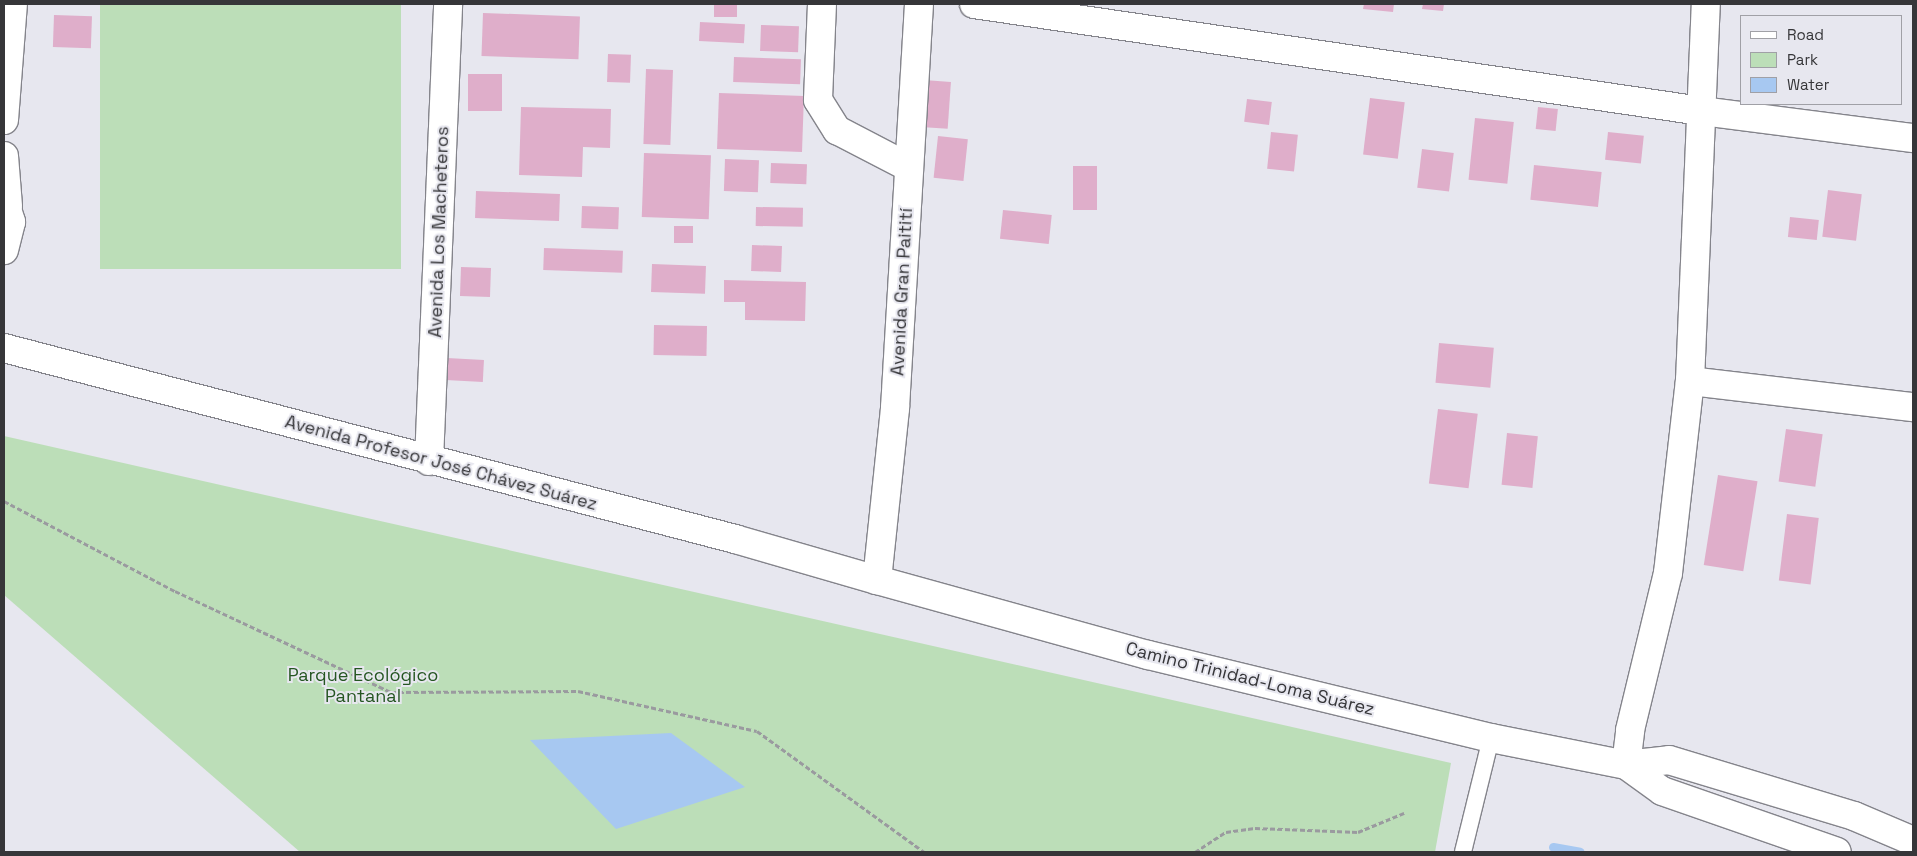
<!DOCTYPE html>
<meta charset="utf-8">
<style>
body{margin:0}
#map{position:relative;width:1917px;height:856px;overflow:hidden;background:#e7e7ef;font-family:"Space Grotesk",sans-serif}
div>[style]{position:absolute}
.green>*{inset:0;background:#bcdeb8;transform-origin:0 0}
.water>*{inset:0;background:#a7c8f1}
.stream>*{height:9px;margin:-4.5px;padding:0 4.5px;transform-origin:4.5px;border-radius:4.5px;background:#a7c8f1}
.building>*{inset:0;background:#dfaeca;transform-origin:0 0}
.path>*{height:3px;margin-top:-1.5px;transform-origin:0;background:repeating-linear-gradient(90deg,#9a9a9f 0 5px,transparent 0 7.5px)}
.roads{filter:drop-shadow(1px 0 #84848b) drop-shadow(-1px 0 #84848b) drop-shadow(0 1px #84848b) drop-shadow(0 -1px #84848b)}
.service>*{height:16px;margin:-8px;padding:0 8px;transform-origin:8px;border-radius:8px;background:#fff}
.minor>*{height:28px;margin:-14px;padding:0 14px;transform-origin:14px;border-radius:14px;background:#fff}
.tertiary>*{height:28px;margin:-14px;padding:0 14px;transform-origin:14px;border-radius:14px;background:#fff}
.secondary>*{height:28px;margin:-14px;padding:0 14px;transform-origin:14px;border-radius:14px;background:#fff}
.primary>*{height:28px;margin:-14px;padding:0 14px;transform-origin:14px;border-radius:14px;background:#fff}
span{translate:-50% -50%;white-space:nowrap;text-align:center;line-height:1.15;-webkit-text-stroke:4px #e7e7ef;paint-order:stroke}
.street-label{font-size:18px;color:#363639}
.park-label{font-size:18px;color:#255622}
.frame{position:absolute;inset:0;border:5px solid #363639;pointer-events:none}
.legend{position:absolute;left:1740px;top:15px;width:162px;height:90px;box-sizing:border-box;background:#e7e7ef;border:1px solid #a0a0a6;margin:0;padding:6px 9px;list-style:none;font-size:15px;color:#363639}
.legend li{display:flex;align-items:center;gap:10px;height:25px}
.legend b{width:25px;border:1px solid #a0a0a6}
</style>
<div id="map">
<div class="green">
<div style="left:100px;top:4px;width:301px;height:265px"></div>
<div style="clip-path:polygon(4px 436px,1451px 763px,1435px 852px,300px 852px,4px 595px)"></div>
</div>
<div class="water">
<div style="clip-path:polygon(671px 733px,745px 787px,616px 829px,530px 740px)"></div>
</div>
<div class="stream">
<div style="left:1553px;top:847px;width:27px;rotate:10deg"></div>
</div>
<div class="building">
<div style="left:714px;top:4px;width:23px;height:13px"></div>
<div style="clip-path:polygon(1364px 4px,1394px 4px,1393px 12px,1363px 9px)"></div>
<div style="clip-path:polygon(1423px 4px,1444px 4px,1443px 11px,1422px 9px)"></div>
<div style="left:483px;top:13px;width:97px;height:43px;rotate:2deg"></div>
<div style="left:54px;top:15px;width:38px;height:32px;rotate:2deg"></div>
<div style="left:700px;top:22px;width:45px;height:19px;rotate:3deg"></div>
<div style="left:761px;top:25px;width:38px;height:26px;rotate:2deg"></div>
<div style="left:608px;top:54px;width:23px;height:28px;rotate:2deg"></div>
<div style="left:734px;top:57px;width:67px;height:25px;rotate:2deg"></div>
<div style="left:646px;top:69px;width:27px;height:75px;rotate:2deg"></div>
<div style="left:468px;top:74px;width:34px;height:37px"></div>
<div style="left:924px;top:80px;width:27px;height:47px;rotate:4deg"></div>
<div style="left:719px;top:93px;width:85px;height:56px;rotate:2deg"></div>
<div style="left:1370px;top:98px;width:35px;height:57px;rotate:7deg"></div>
<div style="left:1247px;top:99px;width:25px;height:23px;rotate:7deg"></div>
<div style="clip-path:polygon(521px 107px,611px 109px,610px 148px,583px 147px,582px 177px,519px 175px)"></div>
<div style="left:1538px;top:107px;width:20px;height:22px;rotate:6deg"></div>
<div style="left:1475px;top:118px;width:39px;height:62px;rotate:6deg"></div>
<div style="left:1271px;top:132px;width:27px;height:37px;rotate:6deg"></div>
<div style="left:1608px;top:132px;width:36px;height:28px;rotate:6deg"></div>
<div style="left:938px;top:136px;width:30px;height:42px;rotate:6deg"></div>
<div style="left:1422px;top:149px;width:32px;height:39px;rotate:7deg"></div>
<div style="left:644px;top:153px;width:67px;height:64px;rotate:2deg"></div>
<div style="left:725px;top:159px;width:34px;height:32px;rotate:2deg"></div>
<div style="left:771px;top:163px;width:36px;height:20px;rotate:2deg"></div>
<div style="left:1534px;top:165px;width:68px;height:35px;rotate:6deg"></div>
<div style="left:1073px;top:166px;width:24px;height:44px"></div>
<div style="left:1828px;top:190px;width:34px;height:47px;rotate:7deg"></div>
<div style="left:476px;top:191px;width:84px;height:27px;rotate:2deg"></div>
<div style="left:582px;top:206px;width:37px;height:22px;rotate:2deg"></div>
<div style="left:756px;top:207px;width:47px;height:19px;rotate:1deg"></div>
<div style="left:1003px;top:210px;width:49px;height:29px;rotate:6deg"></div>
<div style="left:1790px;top:217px;width:29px;height:20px;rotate:6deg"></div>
<div style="left:674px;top:226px;width:19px;height:17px"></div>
<div style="left:752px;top:245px;width:30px;height:26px;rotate:2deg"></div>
<div style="left:544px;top:248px;width:79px;height:22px;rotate:2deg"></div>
<div style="left:652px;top:264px;width:54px;height:28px;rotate:2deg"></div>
<div style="left:461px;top:267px;width:30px;height:29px;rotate:2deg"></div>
<div style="clip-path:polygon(724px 280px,806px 282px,805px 321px,745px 320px,745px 302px,724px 302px)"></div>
<div style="left:654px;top:325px;width:53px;height:30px;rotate:1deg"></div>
<div style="left:1439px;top:343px;width:55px;height:40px;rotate:5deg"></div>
<div style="left:447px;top:358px;width:37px;height:22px;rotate:3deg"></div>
<div style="left:1438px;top:409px;width:40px;height:75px;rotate:7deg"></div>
<div style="left:1786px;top:429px;width:37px;height:53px;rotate:8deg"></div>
<div style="left:1507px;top:433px;width:31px;height:52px;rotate:6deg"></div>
<div style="left:1718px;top:475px;width:40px;height:91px;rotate:9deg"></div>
<div style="left:1787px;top:514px;width:32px;height:67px;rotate:7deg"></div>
</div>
<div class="path">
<div style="left:4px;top:501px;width:193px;rotate:27.8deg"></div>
<div style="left:175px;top:591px;width:238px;rotate:25.1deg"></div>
<div style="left:391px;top:692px;width:187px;rotate:-0.3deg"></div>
<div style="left:578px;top:691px;width:183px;rotate:12.6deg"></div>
<div style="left:757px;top:731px;width:206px;rotate:35.9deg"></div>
<div style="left:1195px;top:852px;width:37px;rotate:-33deg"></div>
<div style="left:1226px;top:832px;width:29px;rotate:-8deg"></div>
<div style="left:1255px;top:828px;width:103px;rotate:2.2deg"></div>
<div style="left:1358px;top:832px;width:50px;rotate:-22.4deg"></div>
</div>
<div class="roads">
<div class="service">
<div style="left:1463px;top:852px;width:117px;rotate:-76.2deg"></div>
</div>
<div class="minor">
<div style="left:822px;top:4px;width:96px;rotate:92.4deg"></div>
<div style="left:818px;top:100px;width:36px;rotate:58deg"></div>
<div style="left:837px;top:130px;width:80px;rotate:27.5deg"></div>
<div style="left:974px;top:4px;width:735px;rotate:8.37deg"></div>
<div style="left:1701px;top:111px;width:214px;rotate:7.3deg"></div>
<div style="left:1690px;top:381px;width:225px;rotate:6.7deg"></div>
<div style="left:429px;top:461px;width:457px;rotate:-87.6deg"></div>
<div style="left:1626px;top:765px;width:35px;rotate:-83deg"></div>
<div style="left:1630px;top:730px;width:162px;rotate:-76.4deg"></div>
<div style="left:1668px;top:573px;width:193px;rotate:-83.5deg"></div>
<div style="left:1690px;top:381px;width:377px;rotate:-87.6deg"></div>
</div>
<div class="tertiary">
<div style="left:877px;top:580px;width:281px;rotate:15.5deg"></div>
<div style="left:1148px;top:655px;width:353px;rotate:13.6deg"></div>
<div style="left:1491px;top:738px;width:138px;rotate:11.3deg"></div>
<div style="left:1626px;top:765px;width:43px;rotate:-6.6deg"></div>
<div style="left:1669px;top:760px;width:193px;rotate:16.8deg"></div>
<div style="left:1854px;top:816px;width:64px;rotate:23deg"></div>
<div style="left:1626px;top:765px;width:44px;rotate:35.8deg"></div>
<div style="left:1662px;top:791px;width:185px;rotate:19.2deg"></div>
</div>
<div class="secondary">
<div style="left:4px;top:120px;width:116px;rotate:-85.6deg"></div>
<div style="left:4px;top:156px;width:50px;rotate:85.4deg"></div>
<div style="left:4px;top:200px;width:23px;rotate:72deg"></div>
<div style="left:11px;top:222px;width:29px;rotate:104deg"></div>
</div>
<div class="primary">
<div style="left:4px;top:348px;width:756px;rotate:14.64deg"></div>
<div style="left:735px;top:539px;width:148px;rotate:16.1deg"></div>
<div style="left:877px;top:580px;width:173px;rotate:-84deg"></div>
<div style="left:895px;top:408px;width:405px;rotate:-86.6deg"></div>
</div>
</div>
<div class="street-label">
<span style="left:439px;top:232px;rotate:-88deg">Avenida Los Macheteros</span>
<span style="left:902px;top:292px;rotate:-87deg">Avenida Gran Paitití</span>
<span style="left:441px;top:463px;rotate:15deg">Avenida Profesor José Chávez Suárez</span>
<span style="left:1250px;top:679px;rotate:14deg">Camino Trinidad-Loma Suárez</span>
</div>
<div class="park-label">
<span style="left:363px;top:686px">Parque Ecológico<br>Pantanal</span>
</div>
<div class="frame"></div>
<ul class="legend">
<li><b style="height:6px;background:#fff"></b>Road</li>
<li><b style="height:14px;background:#bcdeb8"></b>Park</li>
<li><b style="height:14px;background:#a7c8f1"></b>Water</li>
</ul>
</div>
